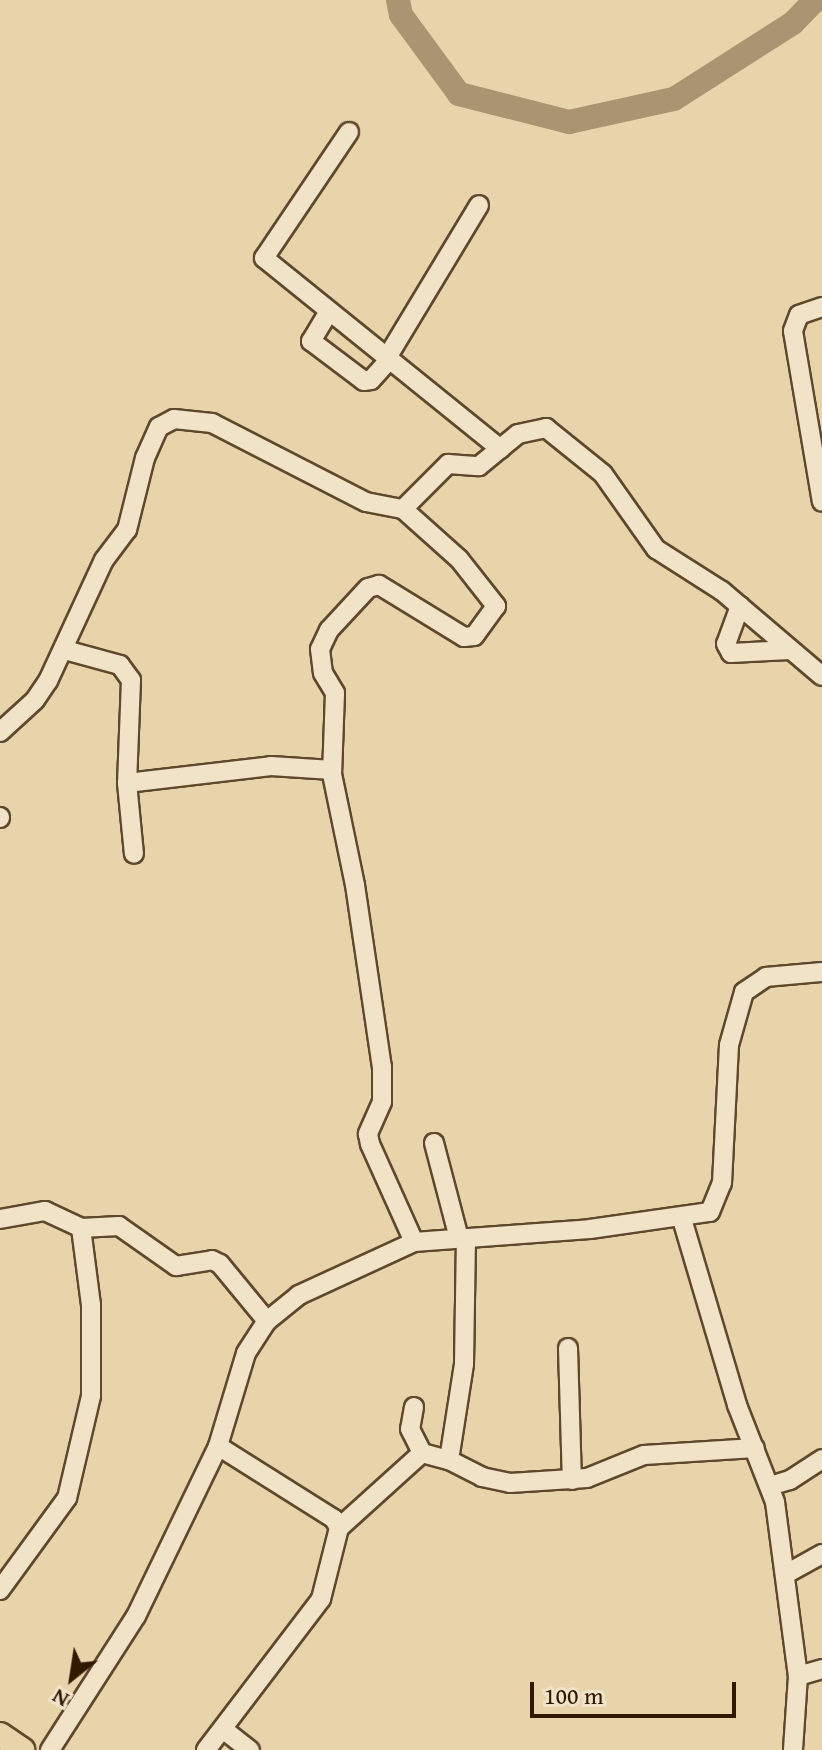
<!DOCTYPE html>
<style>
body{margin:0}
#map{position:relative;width:822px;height:1750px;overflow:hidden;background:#e8d4ab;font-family:"Gentium Book Plus",serif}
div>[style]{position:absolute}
.river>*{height:24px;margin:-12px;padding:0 12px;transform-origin:12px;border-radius:12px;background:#aa9471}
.roads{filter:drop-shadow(2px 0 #5f482b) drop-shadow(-2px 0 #5f482b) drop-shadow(0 2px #5f482b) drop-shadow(0 -2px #5f482b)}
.minor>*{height:18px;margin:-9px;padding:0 9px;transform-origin:9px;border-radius:9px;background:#f0e3c8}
.major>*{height:24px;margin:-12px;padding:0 12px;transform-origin:12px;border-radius:12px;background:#e8d4ab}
span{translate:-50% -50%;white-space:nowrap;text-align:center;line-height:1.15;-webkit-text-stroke:7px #f0e3c8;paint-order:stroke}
.north{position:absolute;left:32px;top:1638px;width:80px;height:80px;-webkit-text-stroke:6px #f0e3c8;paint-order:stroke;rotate:210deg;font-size:22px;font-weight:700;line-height:32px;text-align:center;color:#311900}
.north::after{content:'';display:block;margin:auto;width:28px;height:36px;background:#311900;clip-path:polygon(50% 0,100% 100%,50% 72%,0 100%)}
.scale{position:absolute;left:530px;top:1682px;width:206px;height:36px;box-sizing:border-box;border:4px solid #311900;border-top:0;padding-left:10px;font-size:24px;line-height:28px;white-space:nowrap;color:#311900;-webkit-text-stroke:6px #f0e3c8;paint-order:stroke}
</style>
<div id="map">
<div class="river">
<div style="left:398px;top:0;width:15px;rotate:79deg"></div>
<div style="left:401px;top:15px;width:98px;rotate:53.7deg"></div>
<div style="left:459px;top:94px;width:114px;rotate:14.3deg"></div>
<div style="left:569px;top:122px;width:107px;rotate:-12.4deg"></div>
<div style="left:674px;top:99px;width:141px;rotate:-32.6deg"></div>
<div style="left:793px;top:23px;width:32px;rotate:-46deg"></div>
</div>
<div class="roads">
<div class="minor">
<div style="left:349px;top:132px;width:152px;rotate:124deg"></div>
<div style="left:264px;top:258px;width:304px;rotate:38.9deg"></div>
<div style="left:822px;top:307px;width:24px;rotate:161deg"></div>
<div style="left:799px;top:315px;width:17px;rotate:111deg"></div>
<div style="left:793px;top:331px;width:173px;rotate:80.4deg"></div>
<div style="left:328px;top:313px;width:33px;rotate:121deg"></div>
<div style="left:311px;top:341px;width:66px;rotate:37deg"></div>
<div style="left:364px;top:381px;width:7px;rotate:-8deg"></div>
<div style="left:371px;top:380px;width:28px;rotate:-48deg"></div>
<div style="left:388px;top:356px;width:176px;rotate:-58.9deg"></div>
<div style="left:403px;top:509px;width:75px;rotate:41.8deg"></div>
<div style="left:459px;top:559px;width:60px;rotate:51.8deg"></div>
<div style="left:496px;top:606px;width:37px;rotate:126deg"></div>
<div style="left:474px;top:636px;width:10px;rotate:174deg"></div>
<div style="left:464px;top:637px;width:100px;rotate:-148.5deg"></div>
<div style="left:379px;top:585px;width:11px;rotate:165deg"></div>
<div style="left:368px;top:588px;width:57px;rotate:132.9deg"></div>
<div style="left:329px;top:630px;width:21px;rotate:115deg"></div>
<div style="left:320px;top:649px;width:24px;rotate:83deg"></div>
<div style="left:323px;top:673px;width:23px;rotate:59deg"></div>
<div style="left:335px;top:693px;width:81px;rotate:92.1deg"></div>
<div style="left:332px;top:774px;width:113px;rotate:78.3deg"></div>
<div style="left:355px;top:885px;width:184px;rotate:81.6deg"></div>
<div style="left:382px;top:1067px;width:35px;rotate:90deg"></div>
<div style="left:382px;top:1102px;width:35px;rotate:114deg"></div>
<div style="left:368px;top:1134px;width:10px;rotate:79deg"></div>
<div style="left:370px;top:1144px;width:107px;rotate:65.8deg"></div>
<div style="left:740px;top:606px;width:40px;rotate:110.2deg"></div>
<div style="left:726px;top:644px;width:10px;rotate:61deg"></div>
<div style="left:731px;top:653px;width:58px;rotate:-3deg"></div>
<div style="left:65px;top:650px;width:57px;rotate:15.3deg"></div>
<div style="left:120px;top:665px;width:19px;rotate:54deg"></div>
<div style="left:131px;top:680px;width:103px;rotate:92.2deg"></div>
<div style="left:127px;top:783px;width:71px;rotate:84.4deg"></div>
<div style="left:0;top:732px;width:47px;rotate:-42.4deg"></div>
<div style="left:35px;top:700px;width:23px;rotate:-56deg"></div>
<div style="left:48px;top:681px;width:133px;rotate:-65.2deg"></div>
<div style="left:104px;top:560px;width:38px;rotate:-53deg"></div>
<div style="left:127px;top:530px;width:74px;rotate:-76deg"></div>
<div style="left:145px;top:458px;width:34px;rotate:-66deg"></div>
<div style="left:159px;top:427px;width:17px;rotate:-28deg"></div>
<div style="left:174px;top:419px;width:38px;rotate:6deg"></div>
<div style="left:212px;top:423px;width:173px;rotate:27.2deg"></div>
<div style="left:366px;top:502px;width:38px;rotate:11deg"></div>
<div style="left:403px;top:509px;width:64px;rotate:-45deg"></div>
<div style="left:448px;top:464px;width:31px;rotate:4deg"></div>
<div style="left:479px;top:466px;width:50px;rotate:-39.4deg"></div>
<div style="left:518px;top:434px;width:29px;rotate:-12deg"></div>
<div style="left:546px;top:428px;width:73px;rotate:38.9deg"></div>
<div style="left:603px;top:474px;width:92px;rotate:54.8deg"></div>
<div style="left:656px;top:549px;width:78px;rotate:32.5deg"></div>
<div style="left:722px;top:591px;width:131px;rotate:40.4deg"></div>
<div style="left:127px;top:783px;width:145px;rotate:-6.7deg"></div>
<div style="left:271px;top:766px;width:61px;rotate:3.8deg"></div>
<div style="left:0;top:817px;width:1px;rotate:90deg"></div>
<div style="left:434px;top:1143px;width:98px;rotate:75.3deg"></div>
<div style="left:0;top:1219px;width:46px;rotate:-10.1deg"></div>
<div style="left:45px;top:1211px;width:40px;rotate:25deg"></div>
<div style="left:81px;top:1228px;width:78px;rotate:82.6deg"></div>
<div style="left:91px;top:1305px;width:91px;rotate:90deg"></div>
<div style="left:91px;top:1396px;width:105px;rotate:103.2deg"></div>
<div style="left:67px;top:1498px;width:114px;rotate:126.1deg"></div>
<div style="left:682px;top:1219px;width:194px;rotate:73.5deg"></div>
<div style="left:737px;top:1405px;width:104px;rotate:68.6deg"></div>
<div style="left:775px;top:1502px;width:176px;rotate:82.5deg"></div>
<div style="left:798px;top:1676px;width:74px;rotate:93.9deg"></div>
<div style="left:81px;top:1228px;width:38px;rotate:-3deg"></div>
<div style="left:119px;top:1226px;width:70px;rotate:35.1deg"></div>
<div style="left:176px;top:1266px;width:36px;rotate:-9deg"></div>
<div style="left:212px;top:1260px;width:9px;rotate:27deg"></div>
<div style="left:220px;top:1264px;width:74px;rotate:50.5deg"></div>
<div style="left:568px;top:1348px;width:132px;rotate:88.3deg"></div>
<div style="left:414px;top:1407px;width:22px;rotate:100deg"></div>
<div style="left:410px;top:1429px;width:27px;rotate:63deg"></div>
<div style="left:422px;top:1453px;width:28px;rotate:15deg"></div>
<div style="left:449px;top:1460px;width:97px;rotate:-81.1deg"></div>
<div style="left:464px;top:1364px;width:126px;rotate:-89.1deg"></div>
<div style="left:449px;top:1460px;width:37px;rotate:27deg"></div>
<div style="left:482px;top:1477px;width:29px;rotate:12deg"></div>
<div style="left:510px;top:1483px;width:77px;rotate:-3.7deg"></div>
<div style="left:587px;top:1478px;width:61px;rotate:-22deg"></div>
<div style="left:644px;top:1455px;width:111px;rotate:-3.6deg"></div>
<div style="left:770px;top:1486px;width:21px;rotate:-17deg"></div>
<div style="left:790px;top:1480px;width:38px;rotate:-33deg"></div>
<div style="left:339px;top:1528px;width:112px;rotate:-42.1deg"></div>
<div style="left:786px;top:1574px;width:41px;rotate:-29.1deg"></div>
<div style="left:798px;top:1676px;width:25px;rotate:-16deg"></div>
<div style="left:224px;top:1730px;width:33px;rotate:38deg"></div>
<div style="left:50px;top:1750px;width:159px;rotate:-57.3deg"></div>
<div style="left:136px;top:1616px;width:189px;rotate:-64.2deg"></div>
<div style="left:218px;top:1446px;width:97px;rotate:-73.2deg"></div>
<div style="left:246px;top:1353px;width:38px;rotate:-57deg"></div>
<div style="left:267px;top:1321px;width:41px;rotate:-39.1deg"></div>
<div style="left:299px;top:1295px;width:127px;rotate:-24.7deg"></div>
<div style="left:414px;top:1242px;width:176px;rotate:-4.2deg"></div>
<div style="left:590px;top:1229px;width:121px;rotate:-8.1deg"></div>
<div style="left:710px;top:1212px;width:31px;rotate:-68deg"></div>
<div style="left:722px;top:1183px;width:138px;rotate:-87.1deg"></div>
<div style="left:729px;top:1045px;width:55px;rotate:-74.2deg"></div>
<div style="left:744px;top:992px;width:27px;rotate:-34deg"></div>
<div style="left:766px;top:977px;width:56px;rotate:-5.1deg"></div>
<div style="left:206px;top:1750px;width:190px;rotate:-52.7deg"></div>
<div style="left:321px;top:1599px;width:73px;rotate:-75.8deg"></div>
<div style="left:339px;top:1528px;width:10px;rotate:-119deg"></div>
<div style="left:334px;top:1519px;width:137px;rotate:-147.8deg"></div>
</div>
<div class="major">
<div style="left:0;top:1735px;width:27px;rotate:34deg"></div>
</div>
</div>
<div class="north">N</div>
<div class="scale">100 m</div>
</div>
